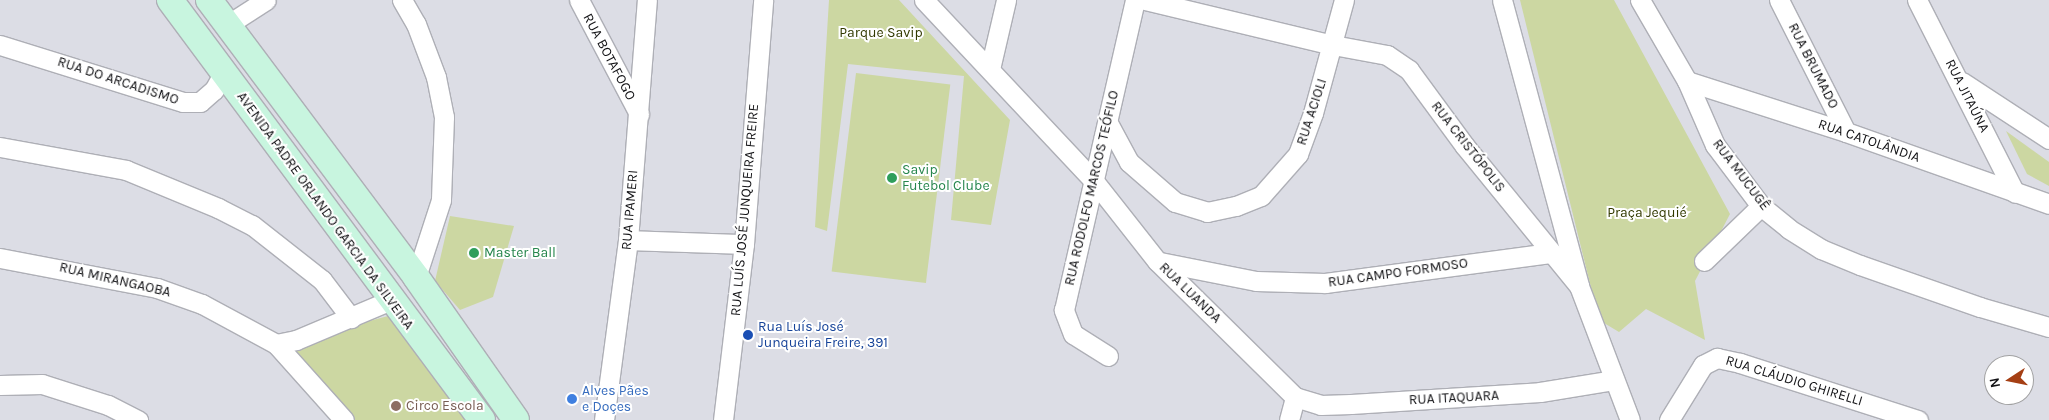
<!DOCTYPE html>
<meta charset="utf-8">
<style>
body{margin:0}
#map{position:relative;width:2049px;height:420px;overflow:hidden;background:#dcdde5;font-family:Karla,sans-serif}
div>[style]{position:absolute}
.green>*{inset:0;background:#ccd7a2;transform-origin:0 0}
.roads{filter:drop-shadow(1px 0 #aeafb6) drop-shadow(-1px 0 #aeafb6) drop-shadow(0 1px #aeafb6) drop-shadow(0 -1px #aeafb6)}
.street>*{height:19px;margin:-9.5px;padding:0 9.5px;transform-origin:9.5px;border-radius:9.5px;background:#fff}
.secondary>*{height:26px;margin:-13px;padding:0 13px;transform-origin:13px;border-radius:13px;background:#c8f5df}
.dots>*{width:14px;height:14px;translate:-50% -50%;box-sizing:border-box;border:2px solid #fff;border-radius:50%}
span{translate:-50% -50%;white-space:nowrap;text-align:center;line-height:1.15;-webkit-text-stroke:4px #fff;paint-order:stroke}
.park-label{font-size:14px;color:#323a00}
.street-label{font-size:14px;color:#131316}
.leisure-label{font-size:14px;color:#27864d}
.left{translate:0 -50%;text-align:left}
.transit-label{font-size:14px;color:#164399}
.shop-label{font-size:14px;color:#366cbe}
.education-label{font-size:14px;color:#785e54}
.north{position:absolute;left:1984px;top:355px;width:50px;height:50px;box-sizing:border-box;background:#fff;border:1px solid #a1a1a2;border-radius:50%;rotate:259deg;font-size:14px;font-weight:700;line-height:20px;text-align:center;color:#131316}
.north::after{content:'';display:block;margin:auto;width:18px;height:22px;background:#a53f14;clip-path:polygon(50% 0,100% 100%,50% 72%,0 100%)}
</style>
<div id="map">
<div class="green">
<div style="clip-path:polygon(829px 0,899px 0,1010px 120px,991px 225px,951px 220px,964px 76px,848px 64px,827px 231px,815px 227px)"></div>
<div style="clip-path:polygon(1520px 0,1614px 0,1730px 214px,1695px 281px,1705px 340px,1646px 309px,1619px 332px,1599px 320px)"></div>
<div style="left:856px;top:73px;width:95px;height:200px;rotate:7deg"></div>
<div style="clip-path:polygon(2006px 131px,2049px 162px,2049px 186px,2027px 174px)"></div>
<div style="clip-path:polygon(450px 216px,514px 226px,493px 297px,460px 310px,435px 281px)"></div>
<div style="clip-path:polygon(388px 316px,410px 343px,468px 420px,346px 420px,291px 353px,362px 323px)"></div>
</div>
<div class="roads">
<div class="street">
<div style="left:402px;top:0;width:28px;rotate:60deg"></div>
<div style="left:416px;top:24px;width:57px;rotate:69.3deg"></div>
<div style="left:436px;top:77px;width:41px;rotate:78.7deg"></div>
<div style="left:444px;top:117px;width:83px;rotate:92.1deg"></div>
<div style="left:441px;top:200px;width:81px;rotate:108deg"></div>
<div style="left:579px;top:0;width:129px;rotate:62.2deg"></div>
<div style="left:924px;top:0;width:248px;rotate:46.8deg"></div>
<div style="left:1094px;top:181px;width:102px;rotate:51.8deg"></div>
<div style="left:1157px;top:261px;width:194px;rotate:44.6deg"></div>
<div style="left:1295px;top:397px;width:27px;rotate:17deg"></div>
<div style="left:1321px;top:405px;width:30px;rotate:-2deg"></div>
<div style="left:1351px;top:404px;width:189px;rotate:-3.6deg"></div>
<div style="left:1540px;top:392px;width:74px;rotate:-9.3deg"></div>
<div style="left:1145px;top:0;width:193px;rotate:13.5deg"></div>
<div style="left:1333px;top:45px;width:55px;rotate:10.5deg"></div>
<div style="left:1387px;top:55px;width:27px;rotate:34deg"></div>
<div style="left:1409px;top:70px;width:93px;rotate:53.7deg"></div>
<div style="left:1464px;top:145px;width:182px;rotate:50.8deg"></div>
<div style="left:1502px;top:0;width:296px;rotate:74.9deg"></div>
<div style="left:1579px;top:286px;width:143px;rotate:69.2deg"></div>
<div style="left:1640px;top:0;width:94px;rotate:59.9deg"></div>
<div style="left:1687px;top:81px;width:70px;rotate:66.4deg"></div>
<div style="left:1715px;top:145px;width:76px;rotate:53deg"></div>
<div style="left:1761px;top:206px;width:36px;rotate:39deg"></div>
<div style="left:1789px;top:229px;width:38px;rotate:32deg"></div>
<div style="left:1821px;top:249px;width:42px;rotate:22.3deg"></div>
<div style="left:1860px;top:265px;width:127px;rotate:19.3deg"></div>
<div style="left:1980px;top:307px;width:72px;rotate:16.2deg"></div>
<div style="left:1779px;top:0;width:148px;rotate:63.1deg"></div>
<div style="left:1917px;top:0;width:216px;rotate:63.1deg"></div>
<div style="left:227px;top:25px;width:46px;rotate:-32.7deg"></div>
<div style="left:0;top:45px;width:192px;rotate:17.3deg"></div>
<div style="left:183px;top:102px;width:17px"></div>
<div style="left:200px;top:102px;width:18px;rotate:-41deg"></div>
<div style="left:214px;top:90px;width:21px;rotate:-61deg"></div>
<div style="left:990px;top:69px;width:71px;rotate:-76.9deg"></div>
<div style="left:1687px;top:81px;width:167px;rotate:17.8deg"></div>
<div style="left:1846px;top:132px;width:215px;rotate:19.5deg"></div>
<div style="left:1962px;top:82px;width:104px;rotate:33.2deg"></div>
<div style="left:1108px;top:123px;width:44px;rotate:61.7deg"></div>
<div style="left:1129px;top:162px;width:61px;rotate:41deg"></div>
<div style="left:1175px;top:202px;width:34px;rotate:17deg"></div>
<div style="left:1207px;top:212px;width:30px;rotate:-12deg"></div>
<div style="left:1236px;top:206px;width:27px;rotate:-22deg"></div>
<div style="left:1261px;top:196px;width:56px;rotate:-48.6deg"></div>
<div style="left:1298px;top:154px;width:44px;rotate:-69.9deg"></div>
<div style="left:1313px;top:113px;width:117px;rotate:-74.7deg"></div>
<div style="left:0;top:147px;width:128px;rotate:10.3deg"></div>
<div style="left:126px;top:170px;width:100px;rotate:22.4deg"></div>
<div style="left:218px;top:208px;width:38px;rotate:27deg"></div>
<div style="left:252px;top:225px;width:89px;rotate:38.2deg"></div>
<div style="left:322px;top:280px;width:48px;rotate:52.7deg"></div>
<div style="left:628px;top:240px;width:116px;rotate:2deg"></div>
<div style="left:0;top:258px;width:160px;rotate:10.8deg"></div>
<div style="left:157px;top:288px;width:48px;rotate:19.6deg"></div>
<div style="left:202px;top:304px;width:84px;rotate:28.4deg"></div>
<div style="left:276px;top:344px;width:20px;rotate:-11deg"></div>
<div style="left:296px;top:340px;width:103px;rotate:-22.8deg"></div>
<div style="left:1704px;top:261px;width:79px;rotate:-44deg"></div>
<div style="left:1160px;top:262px;width:98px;rotate:11.2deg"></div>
<div style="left:1256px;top:281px;width:69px;rotate:1.7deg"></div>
<div style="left:1325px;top:283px;width:227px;rotate:-7.6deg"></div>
<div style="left:276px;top:344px;width:102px;rotate:48.2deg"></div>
<div style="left:1108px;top:356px;width:41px;rotate:-147.8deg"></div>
<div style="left:1073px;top:334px;width:26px;rotate:-111deg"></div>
<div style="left:1064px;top:310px;width:318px;rotate:-77.1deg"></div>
<div style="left:0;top:385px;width:42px;rotate:-1.4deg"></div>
<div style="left:42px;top:384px;width:69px;rotate:17.7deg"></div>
<div style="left:108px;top:405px;width:34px;rotate:27deg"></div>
<div style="left:604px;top:420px;width:182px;rotate:-82.4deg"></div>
<div style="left:628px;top:240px;width:241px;rotate:-85.5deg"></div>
<div style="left:723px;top:420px;width:177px;rotate:-83.2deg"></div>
<div style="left:744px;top:244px;width:245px;rotate:-85.5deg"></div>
<div style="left:1289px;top:420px;width:24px;rotate:-75deg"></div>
<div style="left:1669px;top:420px;width:65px;rotate:-58.3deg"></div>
<div style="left:1703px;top:365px;width:16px;rotate:-27deg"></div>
<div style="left:1717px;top:358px;width:24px;rotate:12deg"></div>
<div style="left:1740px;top:363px;width:187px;rotate:17.8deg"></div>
</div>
<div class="secondary">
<div style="left:170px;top:0;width:523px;rotate:53.39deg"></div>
<div style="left:209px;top:0;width:346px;rotate:53.2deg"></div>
<div style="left:416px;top:277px;width:174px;rotate:55deg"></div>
</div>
</div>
<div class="dots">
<div style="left:892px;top:178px;background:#2e9e5b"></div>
<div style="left:474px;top:253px;background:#2e9e5b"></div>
<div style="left:748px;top:335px;background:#1a4fb4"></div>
<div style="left:572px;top:399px;background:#3f7fe0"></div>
<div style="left:396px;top:406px;background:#8d6e63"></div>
</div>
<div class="park-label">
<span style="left:881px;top:33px">Parque Savip</span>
<span style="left:1647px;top:213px">Praça Jequié</span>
</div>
<div class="street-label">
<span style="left:609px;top:57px;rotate:62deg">RUA BOTAFOGO</span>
<span style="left:1813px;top:66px;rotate:63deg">RUA BRUMADO</span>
<span style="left:118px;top:81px;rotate:18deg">RUA DO ARCADISMO</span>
<span style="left:1967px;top:96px;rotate:63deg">RUA JITAÚNA</span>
<span style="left:1312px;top:112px;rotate:-72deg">RUA ACIOLI</span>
<span style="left:1869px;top:141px;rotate:19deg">RUA CATOLÂNDIA</span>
<span style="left:1468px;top:147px;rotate:52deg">RUA CRISTÓPOLIS</span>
<span style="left:1741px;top:175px;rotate:53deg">RUA MUCUGÊ</span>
<span style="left:1092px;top:188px;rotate:-77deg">RUA RODOLFO MARCOS TEÓFILO</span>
<span style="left:630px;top:210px;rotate:-85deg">RUA IPAMERI</span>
<span style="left:745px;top:210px;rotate:-85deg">RUA LUÍS JOSÉ JUNQUEIRA FREIRE</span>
<span style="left:325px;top:211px;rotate:54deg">AVENIDA PADRE ORLANDO GARCIA DA SILVEIRA</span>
<span style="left:1398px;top:273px;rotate:-8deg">RUA CAMPO FORMOSO</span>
<span style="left:115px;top:280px;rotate:13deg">RUA MIRANGAOBA</span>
<span style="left:1190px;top:293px;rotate:44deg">RUA LUANDA</span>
<span style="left:1794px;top:381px;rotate:17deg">RUA CLÁUDIO GHIRELLI</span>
<span style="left:1454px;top:398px;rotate:-3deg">RUA ITAQUARA</span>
</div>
<div class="leisure-label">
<span class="left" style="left:902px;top:178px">Savip<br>Futebol Clube</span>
<span class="left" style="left:484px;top:253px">Master Ball</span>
</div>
<div class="transit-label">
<span class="left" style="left:758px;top:335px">Rua Luís José<br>Junqueira Freire, 391</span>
</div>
<div class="shop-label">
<span class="left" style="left:582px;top:399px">Alves Pães<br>e Doçes</span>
</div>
<div class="education-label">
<span class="left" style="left:406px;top:406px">Circo Escola</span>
</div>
<div class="north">N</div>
</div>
